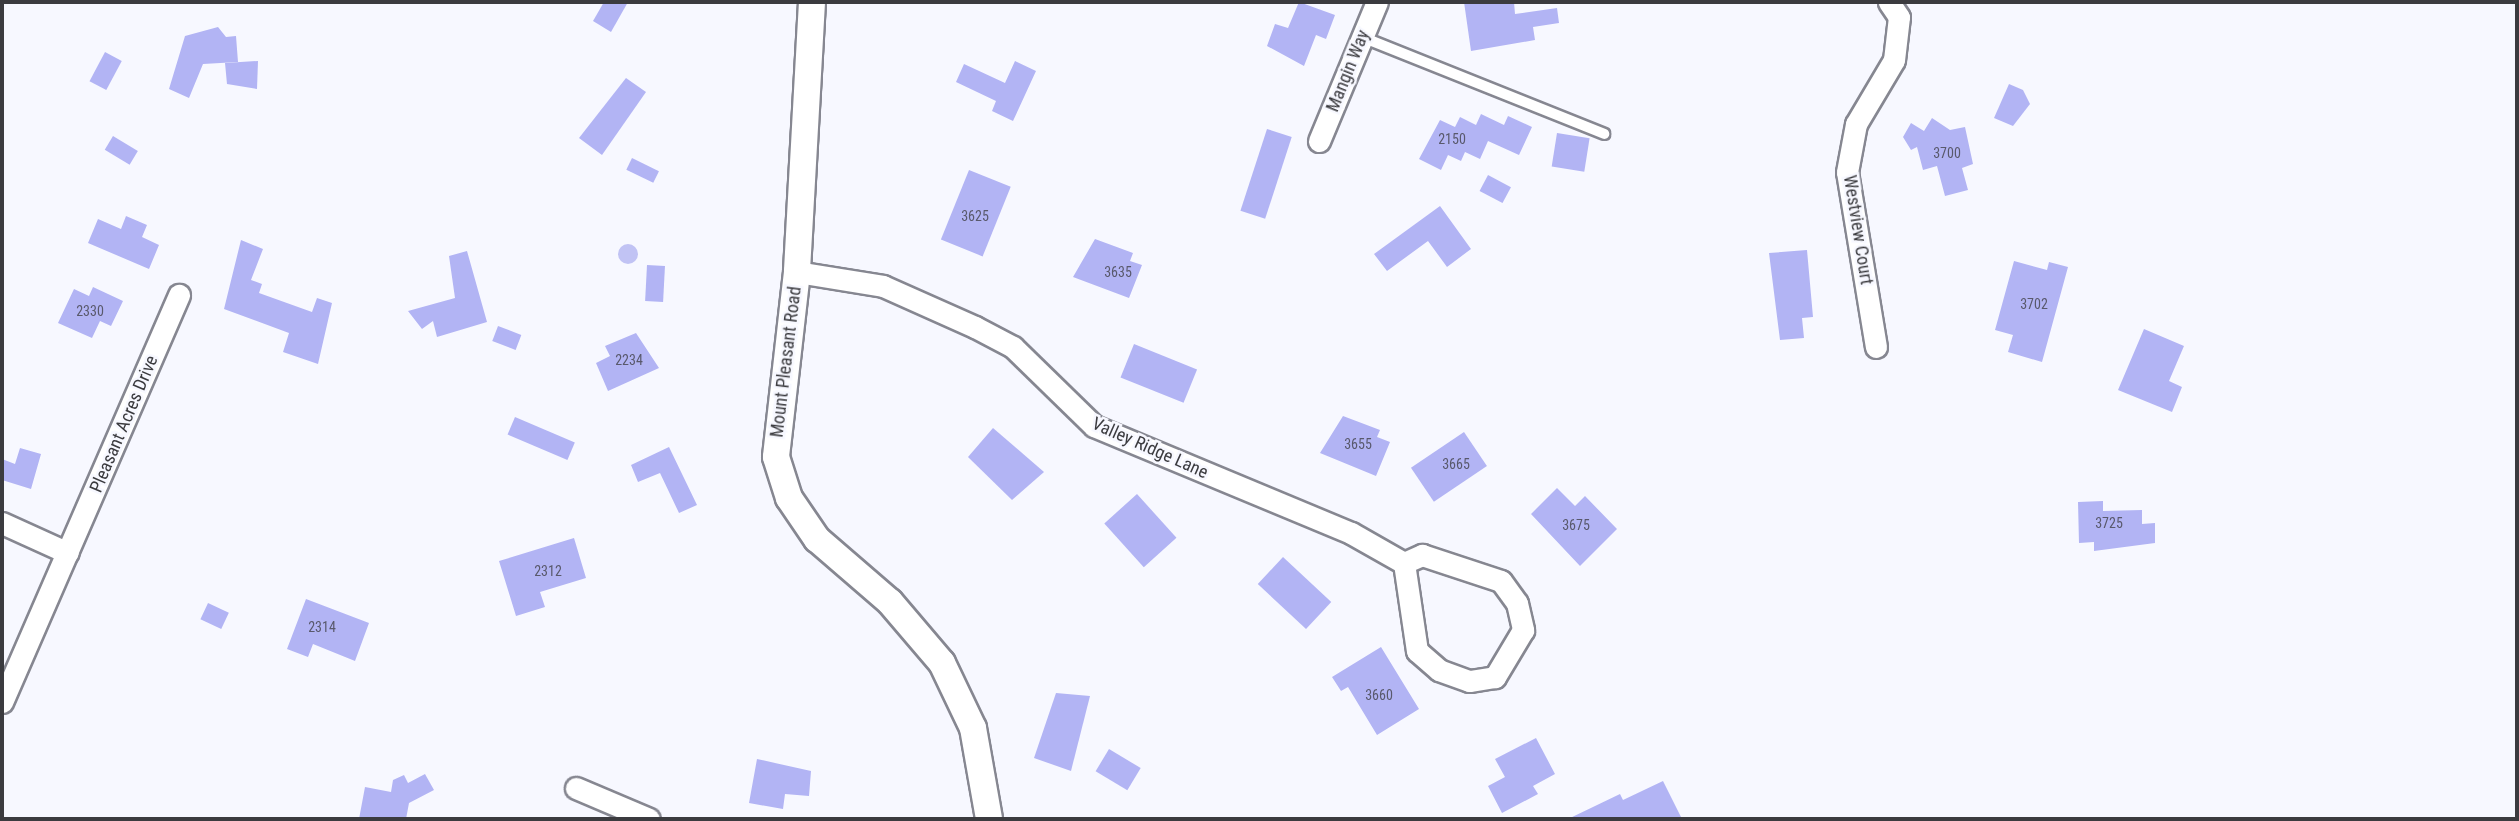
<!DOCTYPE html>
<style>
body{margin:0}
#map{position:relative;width:2519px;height:821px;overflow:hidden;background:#f7f8ff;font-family:"Roboto Condensed",sans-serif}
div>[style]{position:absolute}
.water>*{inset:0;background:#c1c3f4}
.round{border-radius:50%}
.building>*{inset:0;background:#b2b4f4;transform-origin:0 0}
.roads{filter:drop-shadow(2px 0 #868791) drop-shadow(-2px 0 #868791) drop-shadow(0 2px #868791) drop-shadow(0 -2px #868791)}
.service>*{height:10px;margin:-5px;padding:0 5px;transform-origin:5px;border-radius:5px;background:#fff}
.minor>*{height:21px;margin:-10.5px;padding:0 10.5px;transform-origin:10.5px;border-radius:10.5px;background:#fff}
.tertiary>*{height:26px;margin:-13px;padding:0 13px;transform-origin:13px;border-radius:13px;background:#fff}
span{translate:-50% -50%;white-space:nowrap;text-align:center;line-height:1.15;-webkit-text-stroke:5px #f7f8ff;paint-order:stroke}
.number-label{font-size:14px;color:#59596c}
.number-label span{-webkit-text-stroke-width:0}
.street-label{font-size:18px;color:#3b3b3f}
.frame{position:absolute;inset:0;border:4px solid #3b3b3f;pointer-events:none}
</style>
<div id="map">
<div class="water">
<div class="round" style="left:618px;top:244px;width:20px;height:20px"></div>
</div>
<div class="building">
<div style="clip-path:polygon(604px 2px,628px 2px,611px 32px,593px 21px)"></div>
<div style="clip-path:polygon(1299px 2px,1335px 15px,1326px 39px,1316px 35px,1304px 66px,1267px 46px,1275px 24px,1288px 28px)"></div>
<div style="clip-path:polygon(1464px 2px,1514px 2px,1515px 14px,1557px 8px,1559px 23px,1533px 27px,1535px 40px,1471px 51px)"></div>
<div style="clip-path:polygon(218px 27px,226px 37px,236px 36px,238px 62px,203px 64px,189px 98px,169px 89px,185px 36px)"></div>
<div style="left:105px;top:52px;width:19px;height:33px;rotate:28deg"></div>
<div style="clip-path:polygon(258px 61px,257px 89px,227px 84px,225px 63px)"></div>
<div style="clip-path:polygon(1015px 61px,1036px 71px,1013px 121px,992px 111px,996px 101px,956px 82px,964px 64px,1005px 83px)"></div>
<div style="clip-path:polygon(626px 78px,646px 92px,602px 155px,579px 138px)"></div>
<div style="clip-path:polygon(2009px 84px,2023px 90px,2030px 104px,2013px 126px,1994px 118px)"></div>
<div style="clip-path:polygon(1481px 114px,1504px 125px,1508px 116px,1532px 127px,1519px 155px,1488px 141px,1480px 159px,1465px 152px,1461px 161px,1448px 155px,1441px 170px,1419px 159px,1440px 120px,1455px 127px,1460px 117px,1476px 125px)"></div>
<div style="clip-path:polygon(1932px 118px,1950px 130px,1965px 127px,1973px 164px,1962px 168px,1968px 190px,1945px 196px,1937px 166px,1923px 170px,1917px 147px,1911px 150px,1903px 137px,1911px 123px,1924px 131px)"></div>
<div style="left:1267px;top:129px;width:26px;height:86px;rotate:18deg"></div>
<div style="left:1557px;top:133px;width:33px;height:34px;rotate:9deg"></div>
<div style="left:113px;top:136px;width:29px;height:16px;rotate:31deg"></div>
<div style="left:632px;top:158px;width:30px;height:13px;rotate:26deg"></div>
<div style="left:969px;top:170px;width:45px;height:75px;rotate:22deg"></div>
<div style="left:1488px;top:175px;width:26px;height:18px;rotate:28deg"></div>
<div style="clip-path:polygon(1440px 206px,1471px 249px,1447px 267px,1428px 241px,1387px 271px,1374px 254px)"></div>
<div style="clip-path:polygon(126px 216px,147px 225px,142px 237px,159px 245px,149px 269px,88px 243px,98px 219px,121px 229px)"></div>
<div style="clip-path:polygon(1095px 239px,1133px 253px,1130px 261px,1142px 265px,1129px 298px,1073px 277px)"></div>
<div style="clip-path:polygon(241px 240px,263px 249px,251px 280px,262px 284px,259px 293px,312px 312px,317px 298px,332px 303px,318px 364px,283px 352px,289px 333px,224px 309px)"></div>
<div style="clip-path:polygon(1807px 250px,1813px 317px,1802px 318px,1804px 338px,1780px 340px,1769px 253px)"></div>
<div style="clip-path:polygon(467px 251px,487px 322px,437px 337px,433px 321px,422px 329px,408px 311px,455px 298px,449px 256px)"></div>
<div style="clip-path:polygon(2014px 261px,2047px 270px,2049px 262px,2068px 267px,2042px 362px,2008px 352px,2013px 335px,1995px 330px)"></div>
<div style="left:647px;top:265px;width:18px;height:36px;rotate:3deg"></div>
<div style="clip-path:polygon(93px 287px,123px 301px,111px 326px,100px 321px,92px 338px,58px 323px,74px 289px,89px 296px)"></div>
<div style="left:498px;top:326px;width:25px;height:16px;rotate:21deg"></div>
<div style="clip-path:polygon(2144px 329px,2184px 346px,2169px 381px,2182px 387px,2172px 412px,2118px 390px)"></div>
<div style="clip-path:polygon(636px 333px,659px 368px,608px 391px,596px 363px,610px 356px,605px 346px)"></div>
<div style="left:1134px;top:344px;width:68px;height:36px;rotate:22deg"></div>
<div style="clip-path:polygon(1343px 416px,1380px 430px,1377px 437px,1390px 442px,1376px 476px,1320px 453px)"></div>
<div style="left:515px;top:417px;width:65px;height:19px;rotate:23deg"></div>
<div style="clip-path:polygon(993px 428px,1044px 472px,1012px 500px,968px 457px)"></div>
<div style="left:1464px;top:432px;width:41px;height:64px;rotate:56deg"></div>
<div style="clip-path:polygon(669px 447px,697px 505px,679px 513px,660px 473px,638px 482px,631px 465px)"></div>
<div style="clip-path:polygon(20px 448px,41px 454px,31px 489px,2px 480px,2px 459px,15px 464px)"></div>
<div style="clip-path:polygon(1557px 488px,1575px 506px,1585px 496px,1617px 529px,1580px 566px,1531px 514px)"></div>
<div style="left:1137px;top:494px;width:59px;height:44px;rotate:48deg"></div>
<div style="clip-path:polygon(2103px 501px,2103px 511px,2142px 510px,2142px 524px,2155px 523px,2155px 543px,2094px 551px,2094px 542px,2079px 543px,2078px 502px)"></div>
<div style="clip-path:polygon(574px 538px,586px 578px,540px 592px,545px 607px,516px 616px,499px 561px)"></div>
<div style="left:1283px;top:557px;width:66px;height:37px;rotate:43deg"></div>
<div style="clip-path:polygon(306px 599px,369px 623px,355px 661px,313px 644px,308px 657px,287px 649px)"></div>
<div style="left:208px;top:603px;width:23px;height:18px;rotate:25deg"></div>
<div style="clip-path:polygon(1381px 647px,1419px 709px,1377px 735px,1348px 687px,1341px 691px,1332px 677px)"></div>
<div style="clip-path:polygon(1056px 693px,1090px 696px,1071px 771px,1034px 758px)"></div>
<div style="clip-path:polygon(1536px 738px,1555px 774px,1533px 786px,1538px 794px,1502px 813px,1488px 786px,1505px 777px,1495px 759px)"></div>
<div style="left:1109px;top:749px;width:37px;height:26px;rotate:31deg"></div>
<div style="clip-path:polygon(757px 759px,811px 771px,809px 796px,785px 794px,783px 809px,749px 803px)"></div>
<div style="clip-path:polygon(425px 774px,434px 790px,409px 803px,406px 819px,359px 819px,365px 787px,391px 792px,393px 780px,404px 775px,408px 783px)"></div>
<div style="clip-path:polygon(1663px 781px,1682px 819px,1568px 819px,1620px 794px,1623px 800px)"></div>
</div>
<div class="roads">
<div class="service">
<div style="left:1362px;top:37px;width:261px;rotate:21.8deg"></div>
</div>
<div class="minor">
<div style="left:1319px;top:141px;width:151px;rotate:-67.4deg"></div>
<div style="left:797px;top:272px;width:87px;rotate:9.2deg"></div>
<div style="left:883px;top:286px;width:101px;rotate:24deg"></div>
<div style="left:975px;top:327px;width:43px;rotate:27.8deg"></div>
<div style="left:1013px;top:347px;width:113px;rotate:44.3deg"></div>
<div style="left:1094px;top:426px;width:278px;rotate:22.6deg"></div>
<div style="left:1351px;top:533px;width:61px;rotate:29.5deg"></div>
<div style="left:1876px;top:347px;width:177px;rotate:-99.4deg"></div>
<div style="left:1847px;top:172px;width:49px;rotate:-79.4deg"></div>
<div style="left:1856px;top:124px;width:74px;rotate:-59.3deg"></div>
<div style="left:1894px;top:60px;width:43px;rotate:-83.4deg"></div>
<div style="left:1899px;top:17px;width:18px;rotate:-124deg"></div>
<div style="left:2px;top:523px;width:72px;rotate:24.4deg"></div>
<div style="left:1422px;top:555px;width:83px;rotate:18.2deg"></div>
<div style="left:1501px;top:581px;width:27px;rotate:54deg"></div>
<div style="left:1517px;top:603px;width:28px;rotate:77deg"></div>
<div style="left:1523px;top:630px;width:55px;rotate:120.8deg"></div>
<div style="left:1495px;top:677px;width:26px;rotate:171deg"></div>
<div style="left:1469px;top:681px;width:32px;rotate:-160deg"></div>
<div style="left:1439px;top:670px;width:29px;rotate:-139deg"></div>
<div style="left:1417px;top:651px;width:89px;rotate:-98.4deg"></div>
<div style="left:1404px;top:563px;width:20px;rotate:-24deg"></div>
<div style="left:2px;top:702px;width:444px;rotate:-66.5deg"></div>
<div style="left:576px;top:788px;width:79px;rotate:23deg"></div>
</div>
<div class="tertiary">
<div style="left:812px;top:2px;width:270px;rotate:93.2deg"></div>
<div style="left:797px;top:272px;width:186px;rotate:96.5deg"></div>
<div style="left:776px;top:457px;width:43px;rotate:72.4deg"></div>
<div style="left:789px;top:498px;width:50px;rotate:55.7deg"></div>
<div style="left:817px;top:539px;width:96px;rotate:40.8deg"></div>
<div style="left:890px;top:602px;width:80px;rotate:49.6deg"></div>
<div style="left:942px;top:663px;width:72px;rotate:64.5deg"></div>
<div style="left:973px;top:728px;width:92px;rotate:80deg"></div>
</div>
</div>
<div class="number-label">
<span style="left:1452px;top:139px">2150</span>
<span style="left:1947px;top:153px">3700</span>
<span style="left:975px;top:216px">3625</span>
<span style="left:1118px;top:272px">3635</span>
<span style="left:2034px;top:304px">3702</span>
<span style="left:90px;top:311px">2330</span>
<span style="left:629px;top:360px">2234</span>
<span style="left:1358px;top:444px">3655</span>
<span style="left:1456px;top:464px">3665</span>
<span style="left:2109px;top:523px">3725</span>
<span style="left:1576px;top:525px">3675</span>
<span style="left:548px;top:571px">2312</span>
<span style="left:322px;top:627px">2314</span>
<span style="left:1379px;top:695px">3660</span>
</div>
<div class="street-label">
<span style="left:1348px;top:71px;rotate:-68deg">Mangin Way</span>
<span style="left:1858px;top:230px;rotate:81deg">Westview Court</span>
<span style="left:786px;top:362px;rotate:-83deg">Mount Pleasant Road</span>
<span style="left:124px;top:424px;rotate:-67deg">Pleasant Acres Drive</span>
<span style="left:1150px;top:448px;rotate:24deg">Valley Ridge Lane</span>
</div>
<div class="frame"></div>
</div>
